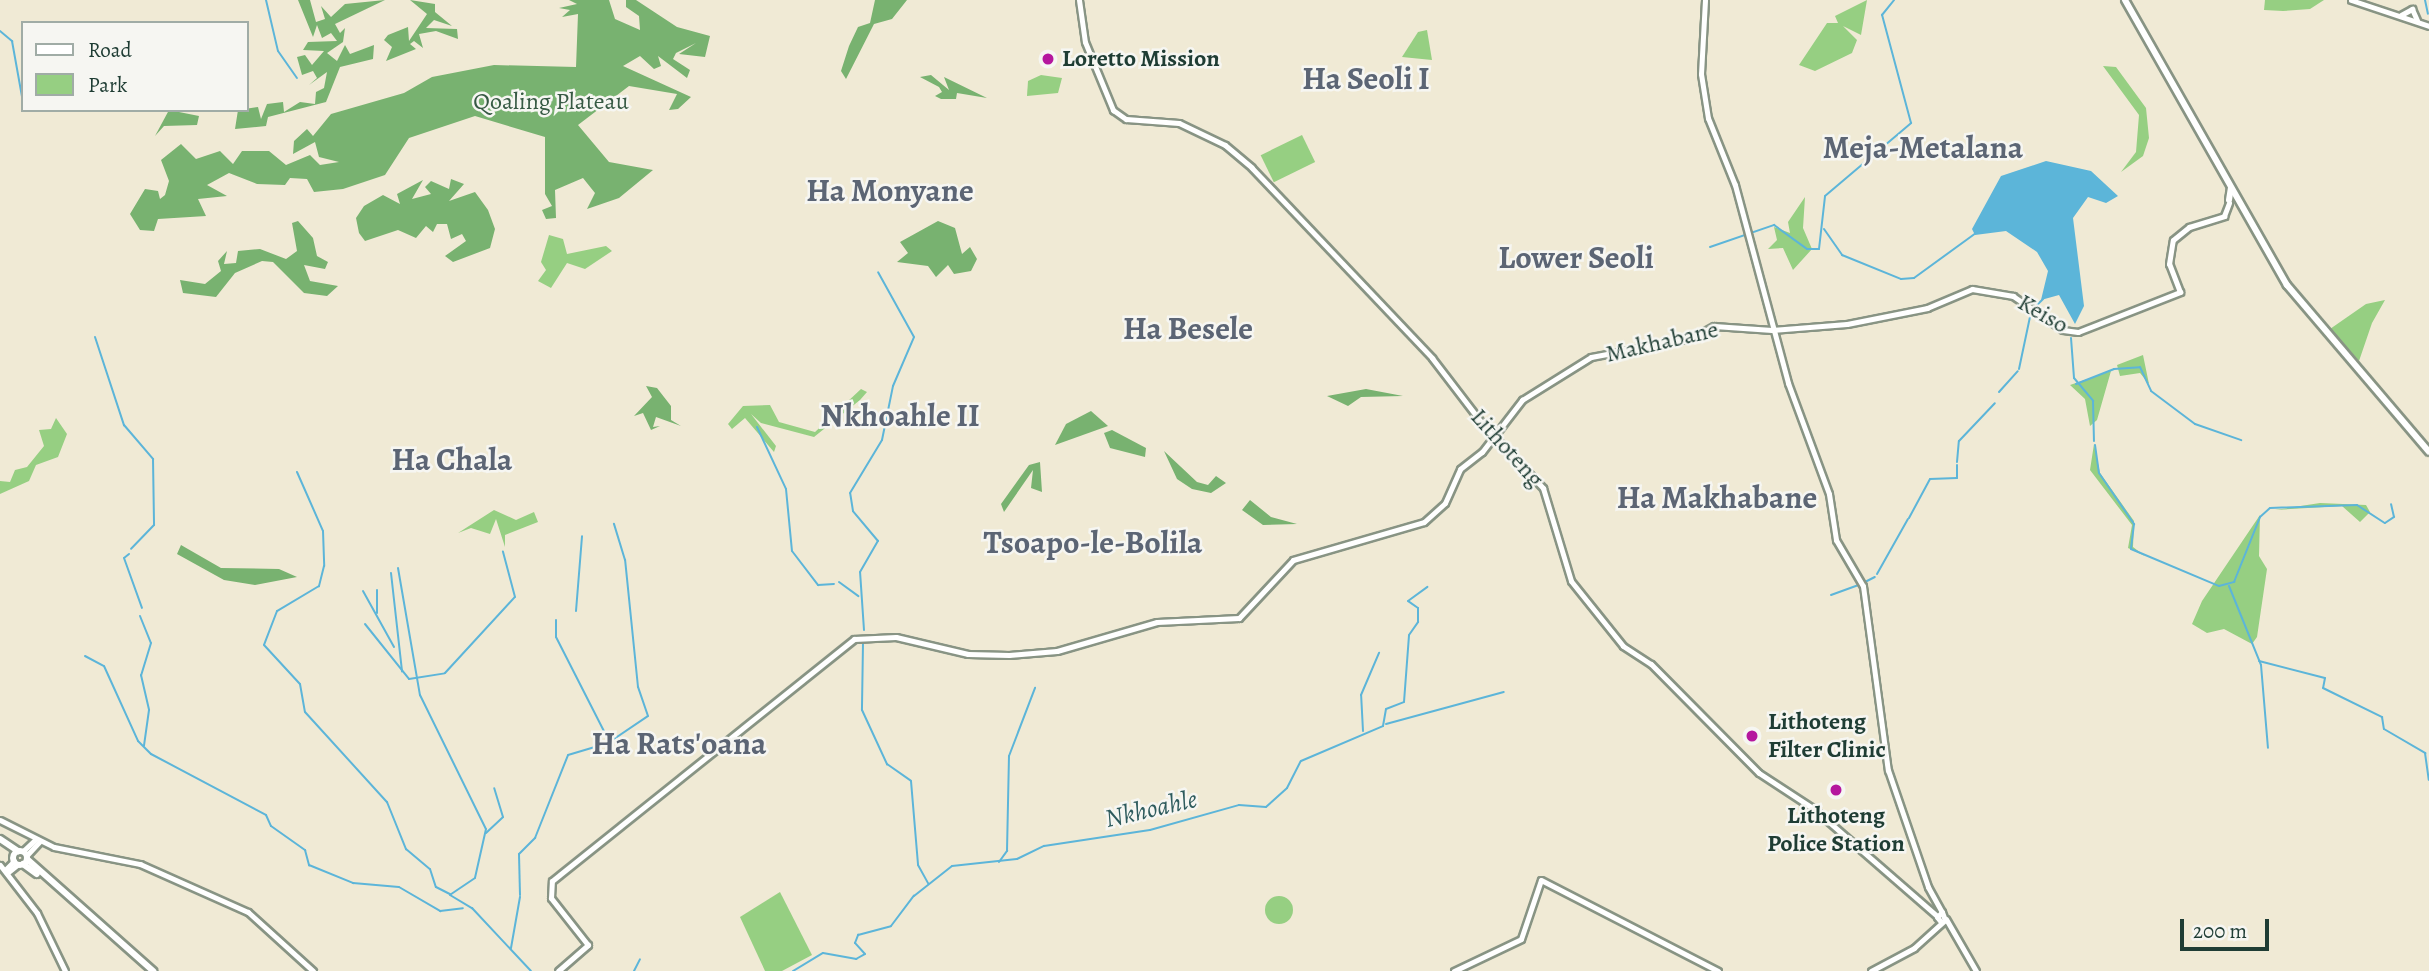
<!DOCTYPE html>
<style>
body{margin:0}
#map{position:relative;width:2429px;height:971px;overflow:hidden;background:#f0ead5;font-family:Alegreya,serif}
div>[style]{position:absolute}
.green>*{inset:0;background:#96cf82;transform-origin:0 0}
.round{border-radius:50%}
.forest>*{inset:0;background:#78b270}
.water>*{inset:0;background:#5cb5d9}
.stream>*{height:2px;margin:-1px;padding:0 1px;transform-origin:1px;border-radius:1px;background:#5cb5d9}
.roads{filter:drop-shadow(2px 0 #889484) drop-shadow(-2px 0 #889484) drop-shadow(0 2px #889484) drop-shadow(0 -2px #889484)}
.secondary>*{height:5px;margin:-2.5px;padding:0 2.5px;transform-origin:2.5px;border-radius:2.5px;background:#fff}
.primary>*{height:6px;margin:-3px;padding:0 3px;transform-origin:3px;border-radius:3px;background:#fff}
.primary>.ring{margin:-3px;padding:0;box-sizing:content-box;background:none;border:6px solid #fff;border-radius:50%}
.dots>*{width:19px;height:19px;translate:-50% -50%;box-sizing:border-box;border:4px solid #f6f6f2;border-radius:50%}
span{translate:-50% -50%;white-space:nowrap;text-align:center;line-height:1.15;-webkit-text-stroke:5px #f6f6f2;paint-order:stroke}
.poi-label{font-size:24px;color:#1f3d34;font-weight:700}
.left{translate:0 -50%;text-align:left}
.park-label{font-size:24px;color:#375a44}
.street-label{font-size:24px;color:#1f3d34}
.water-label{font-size:26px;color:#2e5b5d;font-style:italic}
.district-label{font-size:32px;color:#5c6574;font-weight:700}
.legend{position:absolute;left:21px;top:21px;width:228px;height:91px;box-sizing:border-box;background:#f6f6f2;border:2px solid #a0aca6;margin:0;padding:9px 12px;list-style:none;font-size:21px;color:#1f3d34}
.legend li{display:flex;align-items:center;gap:14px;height:35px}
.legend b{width:35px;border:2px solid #a0aca6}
.scale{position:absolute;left:2180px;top:919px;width:89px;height:32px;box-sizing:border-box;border:4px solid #1f3d34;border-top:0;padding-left:9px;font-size:21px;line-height:24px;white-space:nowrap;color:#1f3d34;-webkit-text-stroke:5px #f6f6f2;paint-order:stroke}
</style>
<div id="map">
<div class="green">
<div style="clip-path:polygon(1867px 0,1861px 35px,1843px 26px,1857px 40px,1852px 53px,1815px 71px,1799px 65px,1827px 23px,1838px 23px,1835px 16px)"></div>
<div style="clip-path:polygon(2265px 0,2324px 0,2310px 9px,2283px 11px,2264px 10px)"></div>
<div style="clip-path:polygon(1427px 30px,1432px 60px,1402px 57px,1418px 32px)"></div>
<div style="clip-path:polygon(2103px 66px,2116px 67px,2146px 108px,2149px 138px,2143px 156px,2121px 172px,2136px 152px,2139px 115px)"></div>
<div style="clip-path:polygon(1041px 75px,1062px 78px,1058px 93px,1027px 96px,1028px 81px)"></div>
<div style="left:1302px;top:135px;width:30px;height:46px;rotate:64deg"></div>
<div style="clip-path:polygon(1805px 197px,1803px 228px,1812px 249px,1793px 270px,1783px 248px,1768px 249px,1777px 240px,1774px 227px,1790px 233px,1788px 222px)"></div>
<div style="clip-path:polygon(549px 235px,563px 239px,567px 254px,606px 246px,612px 251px,585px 269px,567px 263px,551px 288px,538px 281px,546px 270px,541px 262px)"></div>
<div style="clip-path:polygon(2385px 300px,2372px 323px,2359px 361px,2330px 329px,2366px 304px)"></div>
<div style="clip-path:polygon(2143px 355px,2149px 384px,2140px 373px,2120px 376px,2117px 365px)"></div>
<div style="clip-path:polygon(2111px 371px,2097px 420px,2090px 426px,2085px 399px,2070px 385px)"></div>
<div style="clip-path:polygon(861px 389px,867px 392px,860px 400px,814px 437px,761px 423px,751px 414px,776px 446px,774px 452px,745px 418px,732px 429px,728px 424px,743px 406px,770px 405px,779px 422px,815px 432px)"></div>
<div style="clip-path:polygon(56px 418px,67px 434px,58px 457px,36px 465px,29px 481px,0 494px,0 481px,10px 482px,15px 470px,27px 467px,44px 446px,39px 430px,51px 429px)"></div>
<div style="clip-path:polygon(2094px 444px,2100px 473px,2134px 521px,2133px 547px,2145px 556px,2128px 548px,2132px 525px,2090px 470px)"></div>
<div style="clip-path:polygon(2320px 503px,2366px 505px,2370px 512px,2360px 522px,2342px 506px,2275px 510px)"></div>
<div style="clip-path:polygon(494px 510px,516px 520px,534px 512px,538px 522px,505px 535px,505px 547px,496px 519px,490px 534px,471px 528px,458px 533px)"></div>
<div style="clip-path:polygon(2260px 515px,2259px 556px,2267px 569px,2257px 637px,2252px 644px,2224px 629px,2207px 633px,2192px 624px,2202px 601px)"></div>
<div style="clip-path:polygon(780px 892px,812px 955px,782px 971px,765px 971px,740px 917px)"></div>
<div class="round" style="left:1265px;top:896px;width:28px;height:28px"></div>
</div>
<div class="forest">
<div style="clip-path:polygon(298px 0,310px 0,316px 22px,325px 19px,321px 6px,331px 17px,345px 4px,385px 0,335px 24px,340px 33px,345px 28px,343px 42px,327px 53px,337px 61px,345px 45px,350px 54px,374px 45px,373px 59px,340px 67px,326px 102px,268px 117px,266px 126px,235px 129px,238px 110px,258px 107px,261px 119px,267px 104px,283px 102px,284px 112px,300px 102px,315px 104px,316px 92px,324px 88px,327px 72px,309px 85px,317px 78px,313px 71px,302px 75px,297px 57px,305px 55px,312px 65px,324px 51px,303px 50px,308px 42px,337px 41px,331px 33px,322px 38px,317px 25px,313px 37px)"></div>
<div style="clip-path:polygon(410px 0,435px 4px,435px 12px,452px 26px,434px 20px,426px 28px,457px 29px,458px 39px,436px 31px,419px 34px,423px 48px,414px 41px,410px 44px,416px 49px,386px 61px,392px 47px,384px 40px,388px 35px,408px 27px,409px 41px,427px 14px)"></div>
<div style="clip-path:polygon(569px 0,609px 0,615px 19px,640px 30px,639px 16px,626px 7px,626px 0,636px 0,677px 27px,710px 36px,705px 57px,679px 54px,696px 43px,676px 53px,673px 59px,690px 70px,687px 78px,658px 56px,661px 66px,654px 69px,640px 56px,623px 66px,691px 97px,678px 109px,669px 110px,677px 94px,629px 86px,578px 125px,609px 162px,653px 170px,619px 198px,587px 209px,595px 193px,583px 178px,555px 190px,556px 218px,546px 219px,542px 210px,552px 206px,545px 194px,545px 137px,475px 116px,409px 138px,385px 175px,343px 189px,314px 192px,307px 179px,290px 178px,285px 185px,257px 184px,229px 173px,207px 185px,227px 196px,198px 199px,206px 216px,158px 219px,154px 231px,140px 230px,130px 214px,145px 189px,158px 191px,160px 199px,165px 195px,169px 181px,161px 160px,181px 144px,196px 159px,220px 151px,233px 164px,242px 151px,269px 151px,286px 165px,310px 155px,320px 165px,339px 162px,319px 157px,315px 142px,293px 154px,294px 141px,307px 129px,313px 136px,331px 114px,404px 93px,432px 77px,494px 65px,576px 67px,578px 14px,562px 17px,570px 10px,559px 8px,577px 4px)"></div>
<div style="clip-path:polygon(875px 0,907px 0,892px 19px,874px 24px,846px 79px,841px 71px,849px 46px,858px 27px,870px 23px)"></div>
<div style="clip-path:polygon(931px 75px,949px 90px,944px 77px,987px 98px,957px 93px,956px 99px,941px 99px,935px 96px,942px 92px,939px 87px,920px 77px)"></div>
<div style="clip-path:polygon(169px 110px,199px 116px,197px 125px,164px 126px,155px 136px)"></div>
<div style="clip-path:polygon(451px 179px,464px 184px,449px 201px,475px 192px,488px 210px,495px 229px,490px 248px,453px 262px,445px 256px,466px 241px,462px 234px,451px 239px,447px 224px,437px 224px,433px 232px,426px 226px,416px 238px,398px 230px,365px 241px,359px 233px,356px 218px,364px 206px,383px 195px,400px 204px,397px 194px,423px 180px,412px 199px,431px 194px,425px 187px,431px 181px,449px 189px)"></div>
<div style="clip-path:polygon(298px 221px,313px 238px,317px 256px,328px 262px,325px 269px,304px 265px,310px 281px,338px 286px,327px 296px,304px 293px,273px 262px,262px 261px,235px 273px,216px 297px,183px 293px,180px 280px,205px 284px,221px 271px,218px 261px,227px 251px,224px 264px,236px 263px,238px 251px,260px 249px,286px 259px,297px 251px,292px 223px)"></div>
<div style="clip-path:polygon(938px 221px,955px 228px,962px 254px,970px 247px,977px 259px,971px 271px,954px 274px,948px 265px,936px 277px,928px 266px,897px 262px,908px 253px,900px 242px)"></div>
<div style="clip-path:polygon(646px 386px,657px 388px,671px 406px,671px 420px,681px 426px,656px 417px,653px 427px,660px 426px,651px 430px,643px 413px,634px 416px,652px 397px)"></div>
<div style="clip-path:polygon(1366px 389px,1403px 396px,1361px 397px,1348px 406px,1327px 396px)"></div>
<div style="clip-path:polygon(1091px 411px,1108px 426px,1055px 445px,1066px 424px)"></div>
<div style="clip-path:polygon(1112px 430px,1146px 448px,1145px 457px,1110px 448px,1104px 433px)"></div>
<div style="clip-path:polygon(1164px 451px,1197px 482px,1208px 485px,1216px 476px,1226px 483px,1211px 493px,1192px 489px,1177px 479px)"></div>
<div style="clip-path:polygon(1040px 462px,1042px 492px,1031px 488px,1033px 470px,1004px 512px,1001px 504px,1029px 465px)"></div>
<div style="clip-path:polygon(1250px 500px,1271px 517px,1297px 524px,1263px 525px,1242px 510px)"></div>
<div style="clip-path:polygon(181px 545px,221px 568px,279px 569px,297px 577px,255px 585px,224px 580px,177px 554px)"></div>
</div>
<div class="water">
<div style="clip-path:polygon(2046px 161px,2091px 171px,2118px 196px,2106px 203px,2088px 197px,2073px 218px,2084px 306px,2075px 324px,2059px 295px,2041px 300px,2048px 271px,2037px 252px,2006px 231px,1975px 235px,1972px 229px,2001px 176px)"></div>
</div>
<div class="stream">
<div style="left:266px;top:0;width:52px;rotate:76.8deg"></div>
<div style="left:278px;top:51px;width:33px;rotate:55deg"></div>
<div style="left:2425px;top:0;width:14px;rotate:78deg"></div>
<div style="left:0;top:31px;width:16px;rotate:40deg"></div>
<div style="left:12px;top:41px;width:62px;rotate:79.8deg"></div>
<div style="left:1824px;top:229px;width:32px;rotate:55deg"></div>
<div style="left:1842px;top:255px;width:64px;rotate:22.1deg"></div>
<div style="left:1901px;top:279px;width:13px;rotate:-4deg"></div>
<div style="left:1914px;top:278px;width:77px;rotate:-36deg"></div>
<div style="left:1710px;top:247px;width:68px;rotate:-19deg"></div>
<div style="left:1774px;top:225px;width:41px;rotate:36deg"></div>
<div style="left:1807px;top:249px;width:12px"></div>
<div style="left:1819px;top:249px;width:53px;rotate:-83.5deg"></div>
<div style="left:1825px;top:196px;width:113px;rotate:-40.3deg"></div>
<div style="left:1911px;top:123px;width:112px;rotate:-105deg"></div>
<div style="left:1882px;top:15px;width:19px;rotate:-51deg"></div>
<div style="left:2036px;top:306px;width:10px;rotate:-45deg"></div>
<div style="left:95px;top:337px;width:93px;rotate:71.8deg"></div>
<div style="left:124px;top:425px;width:45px;rotate:49.5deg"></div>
<div style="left:153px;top:459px;width:66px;rotate:89.1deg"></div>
<div style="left:154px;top:525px;width:33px;rotate:134deg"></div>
<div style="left:2071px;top:338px;width:40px;rotate:85.7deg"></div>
<div style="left:2074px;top:378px;width:30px;rotate:50deg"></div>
<div style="left:2093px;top:401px;width:40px;rotate:88.6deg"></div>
<div style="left:2019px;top:369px;width:58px;rotate:-78.1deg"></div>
<div style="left:2076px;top:384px;width:41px;rotate:-21.5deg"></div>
<div style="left:2114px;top:369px;width:26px;rotate:-4deg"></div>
<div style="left:2140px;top:367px;width:26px;rotate:65deg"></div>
<div style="left:2151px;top:391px;width:55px;rotate:36.9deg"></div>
<div style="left:2195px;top:424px;width:49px;rotate:19.2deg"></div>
<div style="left:1999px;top:392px;width:28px;rotate:-48deg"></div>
<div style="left:757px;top:427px;width:68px;rotate:64.9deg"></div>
<div style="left:786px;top:489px;width:62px;rotate:84.5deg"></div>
<div style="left:792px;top:551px;width:43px;rotate:52.6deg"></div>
<div style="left:818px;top:585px;width:16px;rotate:-4deg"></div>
<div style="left:2095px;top:445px;width:28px;rotate:82deg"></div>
<div style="left:2099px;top:473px;width:62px;rotate:55.5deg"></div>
<div style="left:2134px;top:524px;width:25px;rotate:97deg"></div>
<div style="left:2131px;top:549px;width:95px;rotate:22.8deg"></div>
<div style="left:2219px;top:586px;width:16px;rotate:-15deg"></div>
<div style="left:2234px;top:582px;width:70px;rotate:-68.2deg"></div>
<div style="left:2260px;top:517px;width:13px;rotate:-42deg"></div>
<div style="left:2270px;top:508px;width:87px;rotate:-2deg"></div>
<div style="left:2357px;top:505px;width:33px;rotate:33deg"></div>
<div style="left:2385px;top:523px;width:11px;rotate:-34deg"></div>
<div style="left:2394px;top:517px;width:13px;rotate:-103deg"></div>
<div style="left:1957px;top:462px;width:21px;rotate:-85deg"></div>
<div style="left:1959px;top:441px;width:52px;rotate:-46.5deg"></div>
<div style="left:297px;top:472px;width:64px;rotate:66.2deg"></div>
<div style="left:323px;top:531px;width:35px;rotate:88deg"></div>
<div style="left:324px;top:566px;width:21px;rotate:104deg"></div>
<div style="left:319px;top:586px;width:49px;rotate:149.2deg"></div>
<div style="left:277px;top:611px;width:36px;rotate:111deg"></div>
<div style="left:264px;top:645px;width:53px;rotate:47.3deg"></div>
<div style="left:300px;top:684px;width:28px;rotate:80deg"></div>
<div style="left:305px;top:712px;width:122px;rotate:47.7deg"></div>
<div style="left:387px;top:802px;width:51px;rotate:68deg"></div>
<div style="left:406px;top:849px;width:31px;rotate:40deg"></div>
<div style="left:430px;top:869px;width:19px;rotate:72deg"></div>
<div style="left:436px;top:887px;width:16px;rotate:27deg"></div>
<div style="left:1909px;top:518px;width:44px;rotate:-61.7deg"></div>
<div style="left:1930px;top:479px;width:27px;rotate:-2deg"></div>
<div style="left:1957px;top:478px;width:13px;rotate:-90deg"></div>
<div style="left:129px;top:554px;width:6px;rotate:141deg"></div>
<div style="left:124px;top:558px;width:53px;rotate:70.2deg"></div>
<div style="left:398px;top:568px;width:129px;rotate:80.2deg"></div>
<div style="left:420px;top:695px;width:149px;rotate:63.8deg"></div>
<div style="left:486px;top:829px;width:50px;rotate:102.7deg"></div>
<div style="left:475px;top:878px;width:30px;rotate:146deg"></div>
<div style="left:450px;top:895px;width:26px;rotate:31deg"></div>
<div style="left:472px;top:908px;width:86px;rotate:46.9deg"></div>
<div style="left:391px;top:573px;width:99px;rotate:83.6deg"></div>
<div style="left:1877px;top:574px;width:63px;rotate:-60.6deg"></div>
<div style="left:839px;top:582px;width:24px;rotate:36deg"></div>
<div style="left:1865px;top:582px;width:11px;rotate:-27deg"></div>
<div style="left:2229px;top:586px;width:85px;rotate:67.9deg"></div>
<div style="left:2261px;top:665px;width:83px;rotate:85.2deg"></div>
<div style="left:363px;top:591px;width:64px;rotate:61deg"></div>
<div style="left:1831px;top:595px;width:30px;rotate:-20deg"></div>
<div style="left:576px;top:611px;width:75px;rotate:-85.4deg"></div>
<div style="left:377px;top:613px;width:23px;rotate:-90deg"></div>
<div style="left:140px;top:616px;width:29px;rotate:68deg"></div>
<div style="left:151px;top:643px;width:34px;rotate:107deg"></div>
<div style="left:141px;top:675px;width:36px;rotate:77deg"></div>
<div style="left:149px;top:710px;width:36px;rotate:98deg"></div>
<div style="left:556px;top:620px;width:17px;rotate:90deg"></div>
<div style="left:556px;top:637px;width:117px;rotate:63deg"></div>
<div style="left:365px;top:624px;width:70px;rotate:51.3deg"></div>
<div style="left:409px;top:679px;width:36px;rotate:-9deg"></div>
<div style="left:445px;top:673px;width:103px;rotate:-47.4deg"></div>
<div style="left:515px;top:597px;width:47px;rotate:-104.9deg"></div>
<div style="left:864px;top:630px;width:58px;rotate:-93.9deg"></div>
<div style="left:860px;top:572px;width:36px;rotate:-60deg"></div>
<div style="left:878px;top:541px;width:39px;rotate:-130deg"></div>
<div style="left:853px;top:511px;width:18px;rotate:-99deg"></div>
<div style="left:850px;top:493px;width:62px;rotate:-58.9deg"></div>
<div style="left:882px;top:440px;width:55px;rotate:-78.5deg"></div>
<div style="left:893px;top:386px;width:53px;rotate:-66.8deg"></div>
<div style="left:914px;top:337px;width:74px;rotate:-119deg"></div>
<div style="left:863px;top:643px;width:67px;rotate:90.9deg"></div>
<div style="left:862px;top:710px;width:60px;rotate:65.2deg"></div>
<div style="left:887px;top:764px;width:29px;rotate:35deg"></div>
<div style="left:911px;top:781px;width:84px;rotate:85.2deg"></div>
<div style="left:918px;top:865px;width:21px;rotate:61deg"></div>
<div style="left:85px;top:656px;width:21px;rotate:28deg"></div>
<div style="left:104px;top:666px;width:82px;rotate:65.6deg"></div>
<div style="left:138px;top:741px;width:18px;rotate:45deg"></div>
<div style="left:151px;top:754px;width:130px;rotate:27.9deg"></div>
<div style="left:266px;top:815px;width:12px;rotate:66deg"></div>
<div style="left:271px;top:826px;width:42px;rotate:35.2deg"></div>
<div style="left:305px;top:850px;width:16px;rotate:75deg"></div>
<div style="left:309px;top:865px;width:48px;rotate:22.2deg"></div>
<div style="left:353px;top:883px;width:46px;rotate:5deg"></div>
<div style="left:399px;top:887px;width:48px;rotate:30.3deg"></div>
<div style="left:440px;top:911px;width:23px;rotate:-7deg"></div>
<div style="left:2259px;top:661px;width:68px;rotate:14.4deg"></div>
<div style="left:2325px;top:678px;width:10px;rotate:101deg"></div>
<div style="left:2323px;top:688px;width:66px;rotate:26.2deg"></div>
<div style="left:2382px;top:717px;width:12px;rotate:81deg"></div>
<div style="left:2384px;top:729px;width:48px;rotate:30.3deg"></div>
<div style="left:2425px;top:753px;width:27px;rotate:82deg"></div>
<div style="left:1386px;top:724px;width:122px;rotate:-15.2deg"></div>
<div style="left:1363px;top:731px;width:36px;rotate:-93deg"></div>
<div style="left:1361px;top:695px;width:46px;rotate:-66.8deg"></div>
<div style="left:486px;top:833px;width:23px;rotate:-43deg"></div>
<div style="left:503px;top:817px;width:30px;rotate:-107deg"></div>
<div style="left:999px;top:862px;width:14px;rotate:-54deg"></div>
<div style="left:1007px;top:851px;width:95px;rotate:-88.8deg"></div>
<div style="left:1009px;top:756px;width:73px;rotate:-69.1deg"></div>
<div style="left:520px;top:895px;width:41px;rotate:-91.4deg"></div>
<div style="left:519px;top:854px;width:23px;rotate:-45deg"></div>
<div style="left:535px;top:838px;width:89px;rotate:-68.3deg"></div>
<div style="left:568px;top:755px;width:42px;rotate:-16.7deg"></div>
<div style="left:608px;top:743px;width:48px;rotate:-34deg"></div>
<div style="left:648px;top:716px;width:31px;rotate:-109deg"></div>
<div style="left:638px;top:687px;width:128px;rotate:-95.8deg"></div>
<div style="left:625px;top:560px;width:38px;rotate:-107deg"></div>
<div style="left:511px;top:948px;width:52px;rotate:-80deg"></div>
<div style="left:634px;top:971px;width:13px;rotate:-63deg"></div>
<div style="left:793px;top:971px;width:35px;rotate:-31deg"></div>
<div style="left:823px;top:953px;width:34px;rotate:10deg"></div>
<div style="left:856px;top:959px;width:10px;rotate:-29deg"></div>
<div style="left:865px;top:954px;width:15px;rotate:-132deg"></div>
<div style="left:855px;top:943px;width:9px;rotate:-69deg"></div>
<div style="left:858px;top:935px;width:34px;rotate:-15deg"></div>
<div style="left:891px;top:926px;width:38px;rotate:-53deg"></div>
<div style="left:914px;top:896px;width:48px;rotate:-38.3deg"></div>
<div style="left:952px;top:866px;width:65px;rotate:-6.1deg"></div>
<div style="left:1017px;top:859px;width:30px;rotate:-26deg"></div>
<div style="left:1044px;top:846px;width:107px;rotate:-8.6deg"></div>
<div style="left:1150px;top:830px;width:92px;rotate:-15.7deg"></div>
<div style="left:1239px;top:805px;width:27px;rotate:4deg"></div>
<div style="left:1266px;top:807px;width:28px;rotate:-42deg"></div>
<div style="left:1287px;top:788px;width:30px;rotate:-63deg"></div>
<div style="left:1301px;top:761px;width:89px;rotate:-23.1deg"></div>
<div style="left:1383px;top:726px;width:17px;rotate:-80deg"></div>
<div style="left:1386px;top:709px;width:19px;rotate:-21deg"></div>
<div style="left:1404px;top:702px;width:67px;rotate:-85.7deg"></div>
<div style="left:1409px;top:635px;width:16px;rotate:-55deg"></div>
<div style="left:1418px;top:622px;width:14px;rotate:-90deg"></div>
<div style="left:1418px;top:608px;width:12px;rotate:-145deg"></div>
<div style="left:1408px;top:601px;width:24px;rotate:-36deg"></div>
</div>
<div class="roads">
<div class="secondary">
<div style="left:1079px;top:0;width:42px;rotate:81.9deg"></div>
<div style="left:1085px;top:42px;width:74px;rotate:67.6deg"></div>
<div style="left:1113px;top:110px;width:16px;rotate:35deg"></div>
<div style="left:1126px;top:119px;width:53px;rotate:4.3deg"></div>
<div style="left:1179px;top:123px;width:51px;rotate:25.6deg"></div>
<div style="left:1225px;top:145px;width:35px;rotate:40deg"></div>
<div style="left:1252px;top:168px;width:262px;rotate:46.5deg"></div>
<div style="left:1432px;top:358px;width:86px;rotate:52.6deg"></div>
<div style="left:1484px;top:426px;width:86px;rotate:46.4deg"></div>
<div style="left:1543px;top:488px;width:97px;rotate:73.2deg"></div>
<div style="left:1571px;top:581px;width:83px;rotate:51.3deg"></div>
<div style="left:1623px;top:646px;width:33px;rotate:33deg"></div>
<div style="left:1651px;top:664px;width:153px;rotate:45.3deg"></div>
<div style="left:1759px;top:773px;width:66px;rotate:33.2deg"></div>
<div style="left:1814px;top:809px;width:163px;rotate:41deg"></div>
<div style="left:1705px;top:0;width:74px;rotate:93.1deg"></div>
<div style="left:1701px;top:74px;width:45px;rotate:81deg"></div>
<div style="left:1708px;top:118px;width:72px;rotate:68.1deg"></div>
<div style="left:1735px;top:185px;width:205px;rotate:75deg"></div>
<div style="left:1788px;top:383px;width:118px;rotate:69.7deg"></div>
<div style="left:1829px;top:494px;width:47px;rotate:81.3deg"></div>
<div style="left:1836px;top:540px;width:53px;rotate:59.6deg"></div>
<div style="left:1863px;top:586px;width:186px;rotate:82.3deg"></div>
<div style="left:1888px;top:770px;width:124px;rotate:71.1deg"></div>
<div style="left:1928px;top:887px;width:29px;rotate:61deg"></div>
<div style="left:2351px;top:0;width:82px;rotate:18.4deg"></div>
<div style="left:2401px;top:15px;width:13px;rotate:-29deg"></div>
<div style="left:2412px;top:9px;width:12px;rotate:66deg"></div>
<div style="left:0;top:820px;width:60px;rotate:26.6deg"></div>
<div style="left:54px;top:847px;width:88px;rotate:11.2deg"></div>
<div style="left:140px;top:864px;width:118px;rotate:24deg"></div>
<div style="left:248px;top:912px;width:88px;rotate:42.2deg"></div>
<div style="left:23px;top:851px;width:16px;rotate:-43deg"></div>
<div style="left:27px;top:855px;width:18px;rotate:-47deg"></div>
<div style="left:0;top:865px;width:61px;rotate:52.4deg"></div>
<div style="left:37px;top:913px;width:64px;rotate:64.2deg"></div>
<div style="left:5px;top:870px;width:13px;rotate:-45deg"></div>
<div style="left:7px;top:873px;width:14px;rotate:-39deg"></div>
<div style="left:1946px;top:919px;width:60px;rotate:60deg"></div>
<div style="left:558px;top:971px;width:40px;rotate:-41deg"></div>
<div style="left:588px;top:945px;width:60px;rotate:-128.2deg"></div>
<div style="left:551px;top:898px;width:17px;rotate:-87deg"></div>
<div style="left:552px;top:881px;width:387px;rotate:-38.7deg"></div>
<div style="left:854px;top:639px;width:42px;rotate:-2.7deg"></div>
<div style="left:896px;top:637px;width:74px;rotate:13.3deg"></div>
<div style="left:968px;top:654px;width:41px;rotate:1.4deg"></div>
<div style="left:1009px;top:655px;width:48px;rotate:-4.8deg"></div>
<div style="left:1057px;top:651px;width:104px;rotate:-16.2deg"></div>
<div style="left:1157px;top:622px;width:82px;rotate:-2.8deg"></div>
<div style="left:1239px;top:618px;width:79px;rotate:-47deg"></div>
<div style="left:1293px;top:560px;width:136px;rotate:-16.2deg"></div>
<div style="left:1424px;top:522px;width:28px;rotate:-42deg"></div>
<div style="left:1445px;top:503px;width:37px;rotate:-66deg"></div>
<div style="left:1460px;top:469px;width:28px;rotate:-38deg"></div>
<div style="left:1482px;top:452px;width:66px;rotate:-52.4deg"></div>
<div style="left:1522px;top:400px;width:81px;rotate:-31.9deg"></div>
<div style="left:1591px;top:357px;width:103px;rotate:-10.7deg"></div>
<div style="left:1692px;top:338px;width:25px;rotate:-29deg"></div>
<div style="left:1714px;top:326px;width:58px;rotate:3.9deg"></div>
<div style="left:1772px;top:330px;width:75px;rotate:-4.6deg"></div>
<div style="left:1847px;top:324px;width:82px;rotate:-11.3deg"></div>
<div style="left:1927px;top:308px;width:49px;rotate:-22.9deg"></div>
<div style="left:1972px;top:289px;width:42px;rotate:9.7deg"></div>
<div style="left:2013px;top:296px;width:60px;rotate:34.2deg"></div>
<div style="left:2063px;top:330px;width:15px;rotate:8deg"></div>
<div style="left:2078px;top:332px;width:110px;rotate:-21.4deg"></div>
<div style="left:2180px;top:292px;width:30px;rotate:-111deg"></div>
<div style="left:2169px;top:264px;width:24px;rotate:-81deg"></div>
<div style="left:2173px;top:240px;width:21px;rotate:-39deg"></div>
<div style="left:2189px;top:227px;width:37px;rotate:-17deg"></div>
<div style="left:2224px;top:216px;width:14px;rotate:-69deg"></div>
<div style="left:1454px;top:971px;width:74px;rotate:-25.5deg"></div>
<div style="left:1521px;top:939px;width:62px;rotate:-71.3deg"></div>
<div style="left:1541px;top:880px;width:199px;rotate:27.2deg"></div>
<div style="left:1871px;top:971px;width:49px;rotate:-28.1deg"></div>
<div style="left:1914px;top:948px;width:42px;rotate:-42.1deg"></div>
<div style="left:1945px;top:920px;width:9px;rotate:-111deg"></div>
<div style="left:1942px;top:912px;width:7px;rotate:135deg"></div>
<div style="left:1937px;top:917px;width:6px;rotate:51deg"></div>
</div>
<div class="primary">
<div style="left:2125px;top:0;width:328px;rotate:60.4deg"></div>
<div style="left:2287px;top:285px;width:219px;rotate:49.6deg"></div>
<div style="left:2229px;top:200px;width:12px;rotate:-81deg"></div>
<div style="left:0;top:839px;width:22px;rotate:34deg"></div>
<div class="ring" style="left:13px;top:851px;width:8px;height:8px"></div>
<div style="left:27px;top:859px;width:169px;rotate:41.6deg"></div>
<div style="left:23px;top:864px;width:17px;rotate:36deg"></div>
</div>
</div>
<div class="dots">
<div style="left:1048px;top:59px;background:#b5179e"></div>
<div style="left:1752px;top:736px;background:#b5179e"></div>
<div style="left:1836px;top:790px;background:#b5179e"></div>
</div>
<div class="poi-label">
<span class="left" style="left:1062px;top:59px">Loretto Mission</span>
<span class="left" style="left:1768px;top:736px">Lithoteng<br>Filter Clinic</span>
<span style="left:1836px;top:830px">Lithoteng<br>Police Station</span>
</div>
<div class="park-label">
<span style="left:551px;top:102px">Qoaling Plateau</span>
</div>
<div class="street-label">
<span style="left:2043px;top:314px;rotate:30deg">Keiso</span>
<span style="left:1662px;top:342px;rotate:-13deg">Makhabane</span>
<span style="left:1507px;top:448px;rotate:48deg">Lithoteng</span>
</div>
<div class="water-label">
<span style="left:1151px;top:809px;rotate:-13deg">Nkhoahle</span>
</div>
<div class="district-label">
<span style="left:1366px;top:78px">Ha Seoli I</span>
<span style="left:1923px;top:147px">Meja-Metalana</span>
<span style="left:890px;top:190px">Ha Monyane</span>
<span style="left:1576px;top:257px">Lower Seoli</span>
<span style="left:1188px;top:328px">Ha Besele</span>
<span style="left:900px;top:415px">Nkhoahle II</span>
<span style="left:452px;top:459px">Ha Chala</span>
<span style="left:1717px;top:497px">Ha Makhabane</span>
<span style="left:1093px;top:542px">Tsoapo-le-Bolila</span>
<span style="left:679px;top:743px">Ha Rats'oana</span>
</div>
<ul class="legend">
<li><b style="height:9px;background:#fff"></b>Road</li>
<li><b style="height:19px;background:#96cf82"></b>Park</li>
</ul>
<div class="scale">200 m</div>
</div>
